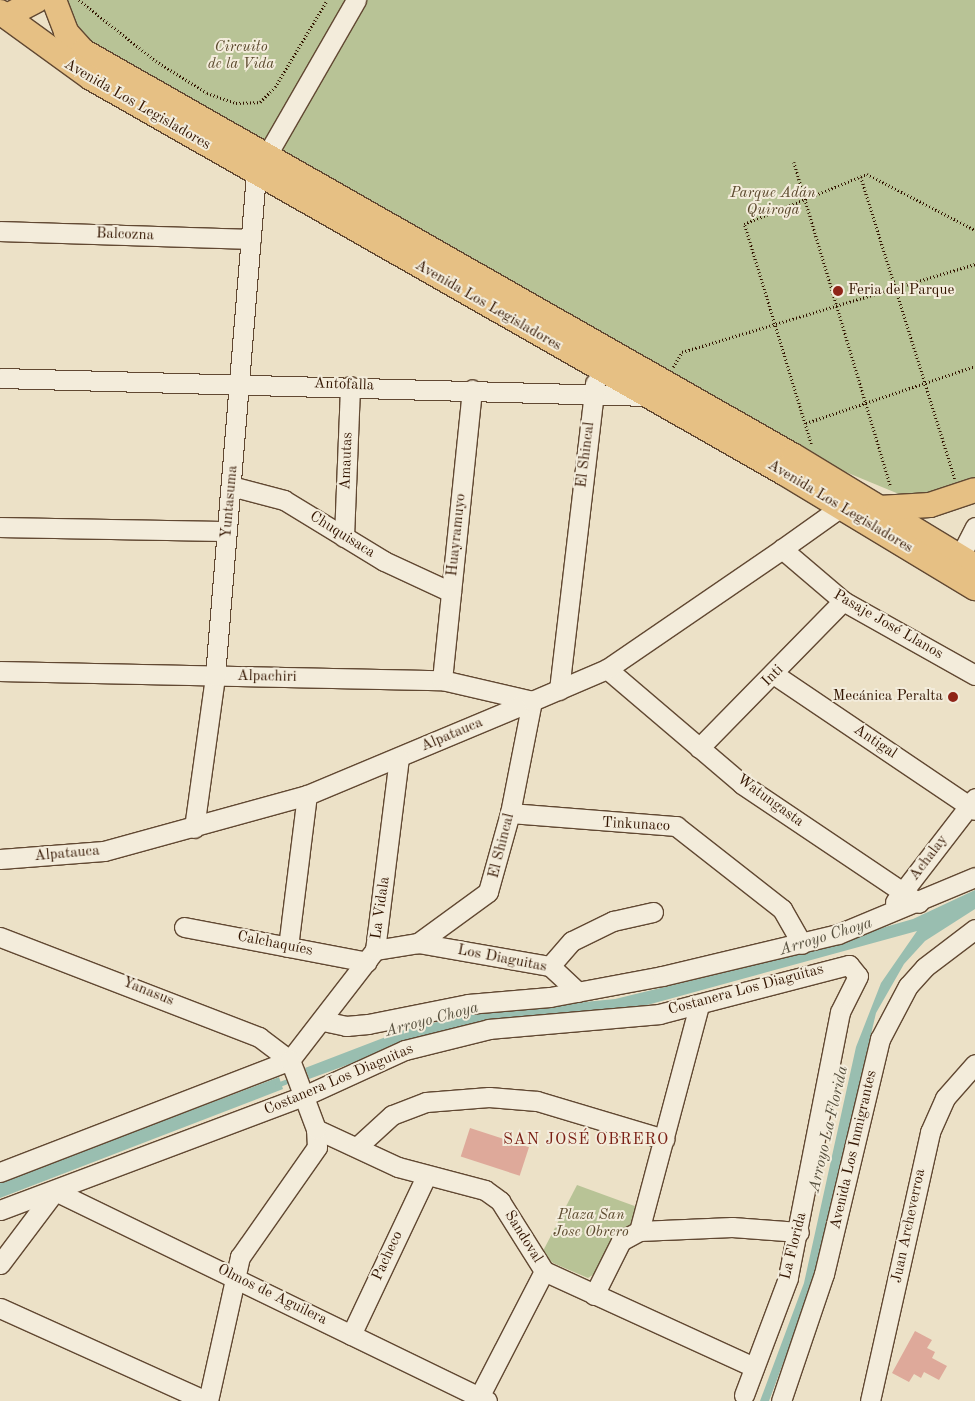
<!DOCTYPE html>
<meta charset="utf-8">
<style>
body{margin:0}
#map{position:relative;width:975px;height:1401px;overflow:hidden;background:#ece1c7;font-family:"Old Standard TT",serif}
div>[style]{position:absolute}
.green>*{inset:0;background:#b8c396}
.water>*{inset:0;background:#99beb0}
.stream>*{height:4.5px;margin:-2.25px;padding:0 2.25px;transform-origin:2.25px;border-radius:2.25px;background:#99beb0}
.building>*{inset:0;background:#dea99a;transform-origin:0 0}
.path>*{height:2.5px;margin-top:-1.25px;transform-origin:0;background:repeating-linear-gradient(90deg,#331500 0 1px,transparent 0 3.5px)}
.roads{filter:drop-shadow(1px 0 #614832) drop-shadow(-1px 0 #614832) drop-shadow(0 1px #614832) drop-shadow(0 -1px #614832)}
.minor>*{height:19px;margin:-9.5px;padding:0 9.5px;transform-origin:9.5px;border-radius:9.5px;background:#f3ecdb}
.major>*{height:24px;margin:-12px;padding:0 12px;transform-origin:12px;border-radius:12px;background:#e6c084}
.dots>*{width:14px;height:14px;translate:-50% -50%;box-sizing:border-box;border:2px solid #f3ecdb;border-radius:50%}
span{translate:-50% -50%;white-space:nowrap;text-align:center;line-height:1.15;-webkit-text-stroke:4px #f3ecdb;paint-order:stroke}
.park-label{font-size:15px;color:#5b492d;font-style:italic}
.street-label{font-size:15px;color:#331500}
.poi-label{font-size:15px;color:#331500}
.left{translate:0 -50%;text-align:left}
.right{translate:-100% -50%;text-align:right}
.water-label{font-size:16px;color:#57503e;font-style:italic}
.neighbourhood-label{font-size:16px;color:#7a1f14;letter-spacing:1px}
</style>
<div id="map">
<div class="green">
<div style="clip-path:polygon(66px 0,975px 0,975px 478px,966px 485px,911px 499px,819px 461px,96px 48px,75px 22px)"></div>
<div style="clip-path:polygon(577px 1185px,640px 1208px,634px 1227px,600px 1270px,588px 1278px,553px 1263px,542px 1253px)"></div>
</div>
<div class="water">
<div style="clip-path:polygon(975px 890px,975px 909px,925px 941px,904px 964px,876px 1013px,812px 1286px,769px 1401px,760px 1401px,804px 1283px,856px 1047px,881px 983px,917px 931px,618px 1013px,407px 1043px,309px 1079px,305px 1068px,404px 1030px,474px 1013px,615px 999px,743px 968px,913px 919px)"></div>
<div style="clip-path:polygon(279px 1077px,283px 1089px,0 1198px,0 1182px)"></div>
</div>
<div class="stream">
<div style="left:277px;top:1085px;width:17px;rotate:-21deg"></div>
</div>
<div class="building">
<div style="left:470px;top:1128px;width:62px;height:30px;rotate:18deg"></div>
<div style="clip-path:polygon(915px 1331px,932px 1340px,927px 1348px,935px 1352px,932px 1358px,947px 1366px,939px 1380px,924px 1372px,921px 1378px,914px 1374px,909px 1382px,892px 1373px)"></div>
</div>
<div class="path">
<div style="left:79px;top:0;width:98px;rotate:38.4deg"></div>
<div style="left:156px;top:61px;width:60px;rotate:32.1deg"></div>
<div style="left:207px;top:93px;width:31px;rotate:19deg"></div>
<div style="left:236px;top:103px;width:24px;rotate:-2deg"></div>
<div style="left:260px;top:102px;width:21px;rotate:-45deg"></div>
<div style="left:275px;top:87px;width:101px;rotate:-59.1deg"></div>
<div style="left:794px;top:162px;width:339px;rotate:73.4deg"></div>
<div style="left:861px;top:177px;width:316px;rotate:72.7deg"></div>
<div style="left:673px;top:367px;width:17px;rotate:-59deg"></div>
<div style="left:682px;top:352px;width:306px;rotate:-16.7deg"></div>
<div style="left:806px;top:423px;width:178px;rotate:-18.6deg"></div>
<div style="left:811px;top:444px;width:230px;rotate:-106.9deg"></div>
<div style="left:744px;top:224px;width:133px;rotate:-22.1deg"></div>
<div style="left:867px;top:174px;width:122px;rotate:27.4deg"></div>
</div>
<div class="roads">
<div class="minor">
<div style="left:0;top:231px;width:251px;rotate:1.8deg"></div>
<div style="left:0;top:378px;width:648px;rotate:1.59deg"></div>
<div style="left:231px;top:486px;width:55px;rotate:14.8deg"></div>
<div style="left:284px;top:500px;width:117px;rotate:31.4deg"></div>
<div style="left:384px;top:561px;width:74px;rotate:24.8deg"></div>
<div style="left:0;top:527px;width:227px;rotate:1deg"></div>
<div style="left:344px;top:537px;width:151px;rotate:-87.7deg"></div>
<div style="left:782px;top:549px;width:80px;rotate:40.4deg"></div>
<div style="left:843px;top:601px;width:151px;rotate:29.3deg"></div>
<div style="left:954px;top:568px;width:46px;rotate:-62.9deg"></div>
<div style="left:607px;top:669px;width:177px;rotate:40.4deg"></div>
<div style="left:742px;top:784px;width:213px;rotate:33.9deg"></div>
<div style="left:0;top:671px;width:442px;rotate:1.2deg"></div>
<div style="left:442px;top:680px;width:92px;rotate:13.1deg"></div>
<div style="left:532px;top:701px;width:114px;rotate:101.1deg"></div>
<div style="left:510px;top:813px;width:82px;rotate:105.6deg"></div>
<div style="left:488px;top:892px;width:87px;rotate:143.9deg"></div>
<div style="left:418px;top:943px;width:44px;rotate:170.8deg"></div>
<div style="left:775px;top:675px;width:241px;rotate:34deg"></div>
<div style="left:442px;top:680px;width:292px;rotate:-84.1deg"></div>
<div style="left:559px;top:690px;width:309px;rotate:-83.3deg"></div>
<div style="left:699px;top:748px;width:206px;rotate:-45.6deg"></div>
<div style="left:510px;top:813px;width:167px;rotate:4.5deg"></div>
<div style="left:676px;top:826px;width:135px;rotate:38.1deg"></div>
<div style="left:782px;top:909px;width:40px;rotate:60.3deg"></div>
<div style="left:194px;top:828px;width:153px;rotate:-82.1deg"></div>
<div style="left:215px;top:676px;width:504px;rotate:-85.33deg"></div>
<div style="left:256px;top:174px;width:201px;rotate:-60.1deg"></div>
<div style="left:0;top:859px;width:104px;rotate:-4.4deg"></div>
<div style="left:104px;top:851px;width:211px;rotate:-15.4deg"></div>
<div style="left:307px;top:795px;width:244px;rotate:-22.7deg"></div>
<div style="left:532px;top:701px;width:82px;rotate:-23.1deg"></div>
<div style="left:607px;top:669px;width:212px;rotate:-34.4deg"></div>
<div style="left:782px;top:549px;width:72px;rotate:-35.4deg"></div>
<div style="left:841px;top:507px;width:11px;rotate:-56deg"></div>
<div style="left:895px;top:902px;width:131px;rotate:-52.4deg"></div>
<div style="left:184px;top:927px;width:186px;rotate:10.8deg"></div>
<div style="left:0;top:937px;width:278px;rotate:21.1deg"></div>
<div style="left:259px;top:1037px;width:39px;rotate:37deg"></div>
<div style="left:418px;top:943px;width:134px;rotate:9.9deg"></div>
<div style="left:550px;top:966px;width:38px;rotate:43deg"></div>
<div style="left:288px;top:947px;width:153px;rotate:-82.9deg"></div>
<div style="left:550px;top:966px;width:33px;rotate:-49deg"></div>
<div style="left:572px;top:941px;width:46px;rotate:-26deg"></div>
<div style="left:613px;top:921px;width:41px;rotate:-12.7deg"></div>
<div style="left:323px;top:1021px;width:24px;rotate:12deg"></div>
<div style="left:346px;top:1026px;width:22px;rotate:-5deg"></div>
<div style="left:368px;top:1024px;width:102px;rotate:-11.3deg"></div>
<div style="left:468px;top:1004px;width:82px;rotate:-4.9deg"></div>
<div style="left:550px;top:997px;width:114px;rotate:-10.6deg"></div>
<div style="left:662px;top:976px;width:181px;rotate:-13.4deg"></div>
<div style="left:838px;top:934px;width:148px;rotate:-22.6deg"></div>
<div style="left:316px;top:1129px;width:90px;rotate:24.9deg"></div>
<div style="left:398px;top:1167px;width:90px;rotate:14.8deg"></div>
<div style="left:485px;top:1190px;width:19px;rotate:36deg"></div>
<div style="left:500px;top:1201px;width:83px;rotate:57.8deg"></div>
<div style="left:544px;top:1271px;width:231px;rotate:24.6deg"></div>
<div style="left:357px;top:1147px;width:47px;rotate:-42.4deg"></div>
<div style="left:392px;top:1115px;width:36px;rotate:-21deg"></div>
<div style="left:426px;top:1102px;width:63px;rotate:-4.5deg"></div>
<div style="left:489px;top:1097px;width:48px;rotate:4.8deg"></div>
<div style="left:537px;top:1101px;width:133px;rotate:16.7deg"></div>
<div style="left:0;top:1172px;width:311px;rotate:-21.1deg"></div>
<div style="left:290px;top:1060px;width:139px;rotate:-52.3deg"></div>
<div style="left:375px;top:950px;width:193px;rotate:-82.9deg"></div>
<div style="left:0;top:1210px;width:325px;rotate:-20.6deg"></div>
<div style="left:304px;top:1096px;width:111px;rotate:-24.5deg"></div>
<div style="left:405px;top:1050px;width:87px;rotate:-14deg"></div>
<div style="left:489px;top:1029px;width:171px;rotate:-5deg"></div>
<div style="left:659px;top:1014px;width:196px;rotate:-14.5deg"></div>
<div style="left:849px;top:965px;width:14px;rotate:51deg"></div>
<div style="left:858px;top:976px;width:40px;rotate:116.6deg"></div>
<div style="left:840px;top:1012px;width:271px;rotate:101.1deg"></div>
<div style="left:788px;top:1278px;width:125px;rotate:110.6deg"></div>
<div style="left:639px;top:1231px;width:93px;rotate:-2.5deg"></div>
<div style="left:732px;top:1227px;width:67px;rotate:4.3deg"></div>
<div style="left:0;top:1264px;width:91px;rotate:-53deg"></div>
<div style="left:55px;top:1191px;width:480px;rotate:25.9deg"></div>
<div style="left:594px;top:1295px;width:60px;rotate:-63.4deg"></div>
<div style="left:621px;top:1241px;width:21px;rotate:-29deg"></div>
<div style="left:639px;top:1231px;width:233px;rotate:-75.1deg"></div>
<div style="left:0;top:1308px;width:226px;rotate:24.3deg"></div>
<div style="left:351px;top:1335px;width:176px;rotate:-64.7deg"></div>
<div style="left:208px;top:1401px;width:148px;rotate:-77.5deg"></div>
<div style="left:240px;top:1257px;width:134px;rotate:-55deg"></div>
<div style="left:317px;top:1147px;width:18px;rotate:-93deg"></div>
<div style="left:316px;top:1129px;width:74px;rotate:-110.6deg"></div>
<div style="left:477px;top:1401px;width:146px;rotate:-62.7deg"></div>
<div style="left:781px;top:1401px;width:134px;rotate:-71.3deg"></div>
<div style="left:824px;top:1274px;width:242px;rotate:-76.6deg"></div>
<div style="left:880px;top:1039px;width:60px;rotate:-62.2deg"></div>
<div style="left:908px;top:986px;width:25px;rotate:-48deg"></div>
<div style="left:925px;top:967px;width:63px;rotate:-37.2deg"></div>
<div style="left:870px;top:1401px;width:276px;rotate:-77.4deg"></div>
<div style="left:930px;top:1132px;width:37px;rotate:-66deg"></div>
<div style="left:945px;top:1098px;width:45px;rotate:-48.6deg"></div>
</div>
<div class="major">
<div style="left:54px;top:0;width:34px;rotate:69deg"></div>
<div style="left:66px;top:32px;width:25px;rotate:48deg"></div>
<div style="left:83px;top:51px;width:818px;rotate:29.67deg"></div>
<div style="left:794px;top:456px;width:212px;rotate:31.3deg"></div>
<div style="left:0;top:12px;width:112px;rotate:36deg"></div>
<div style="left:91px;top:78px;width:798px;rotate:29.68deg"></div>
<div style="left:784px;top:473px;width:223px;rotate:31.1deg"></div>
<div style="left:7px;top:16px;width:34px;rotate:-28deg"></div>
<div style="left:879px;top:508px;width:51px;rotate:-3.4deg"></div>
<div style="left:930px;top:505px;width:47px;rotate:-18.4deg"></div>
</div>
</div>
<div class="dots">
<div style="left:838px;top:291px;background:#8f2418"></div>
<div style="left:953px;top:697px;background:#8f2418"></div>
</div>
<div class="park-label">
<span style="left:241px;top:56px">Circuito<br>de la Vida</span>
<span style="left:773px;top:202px">Parque Adán<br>Quiroga</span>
<span style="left:591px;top:1224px">Plaza San<br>Jose Obrero</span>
</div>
<div class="street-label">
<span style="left:137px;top:105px;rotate:30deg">Avenida Los Legisladores</span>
<span style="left:125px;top:235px;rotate:2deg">Balcozna</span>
<span style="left:488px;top:306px;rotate:30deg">Avenida Los Legisladores</span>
<span style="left:344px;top:385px;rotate:2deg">Antofalla</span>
<span style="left:586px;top:455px;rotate:-83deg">El Shincal</span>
<span style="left:347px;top:461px;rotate:-88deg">Amautas</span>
<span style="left:230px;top:502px;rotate:-85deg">Yuntasuma</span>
<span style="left:840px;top:507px;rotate:31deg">Avenida Los Legisladores</span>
<span style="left:342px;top:535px;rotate:32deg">Chuquisaca</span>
<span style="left:457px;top:535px;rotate:-84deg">Huayramuyo</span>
<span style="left:888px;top:625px;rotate:30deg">Pasaje José Llanos</span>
<span style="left:773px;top:676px;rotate:-45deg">Inti</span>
<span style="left:267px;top:677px;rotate:1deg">Alpachiri</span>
<span style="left:452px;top:735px;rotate:-23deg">Alpatauca</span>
<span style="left:875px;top:742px;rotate:34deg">Antigal</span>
<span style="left:770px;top:801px;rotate:36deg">Watungasta</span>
<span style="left:636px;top:825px;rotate:3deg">Tinkunaco</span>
<span style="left:502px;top:846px;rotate:-76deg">El Shincal</span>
<span style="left:67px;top:854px;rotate:-5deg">Alpatauca</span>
<span style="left:929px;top:858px;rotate:-53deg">Achalay</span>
<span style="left:381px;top:908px;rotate:-82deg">La Vidala</span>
<span style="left:275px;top:944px;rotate:11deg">Calchaquíes</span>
<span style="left:502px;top:959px;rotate:11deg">Los Diaguitas</span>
<span style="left:746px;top:990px;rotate:-15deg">Costanera Los Diaguitas</span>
<span style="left:148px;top:992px;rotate:22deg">Yanasus</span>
<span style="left:339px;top:1080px;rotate:-23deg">Costanera Los Diaguitas</span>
<span style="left:854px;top:1150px;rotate:-77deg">Avenida Los Inmigrantes</span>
<span style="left:909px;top:1226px;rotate:-78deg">Juan Archeverroa</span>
<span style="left:523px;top:1237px;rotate:58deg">Sandoval</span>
<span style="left:794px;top:1246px;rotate:-76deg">La Florida</span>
<span style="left:388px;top:1256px;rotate:-65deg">Pacheco</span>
<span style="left:272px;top:1295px;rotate:26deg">Olmos de Aguilera</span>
</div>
<div class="poi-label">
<span class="left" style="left:848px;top:291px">Feria del Parque</span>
<span class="right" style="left:943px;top:697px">Mecánica Peralta</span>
</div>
<div class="water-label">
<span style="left:826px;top:937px;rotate:-17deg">Arroyo Choya</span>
<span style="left:432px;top:1020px;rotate:-15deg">Arroyo Choya</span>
<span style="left:829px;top:1129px;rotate:-77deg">Arroyo La Florida</span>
</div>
<div class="neighbourhood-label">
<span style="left:586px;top:1140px">SAN JOSÉ OBRERO</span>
</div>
</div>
